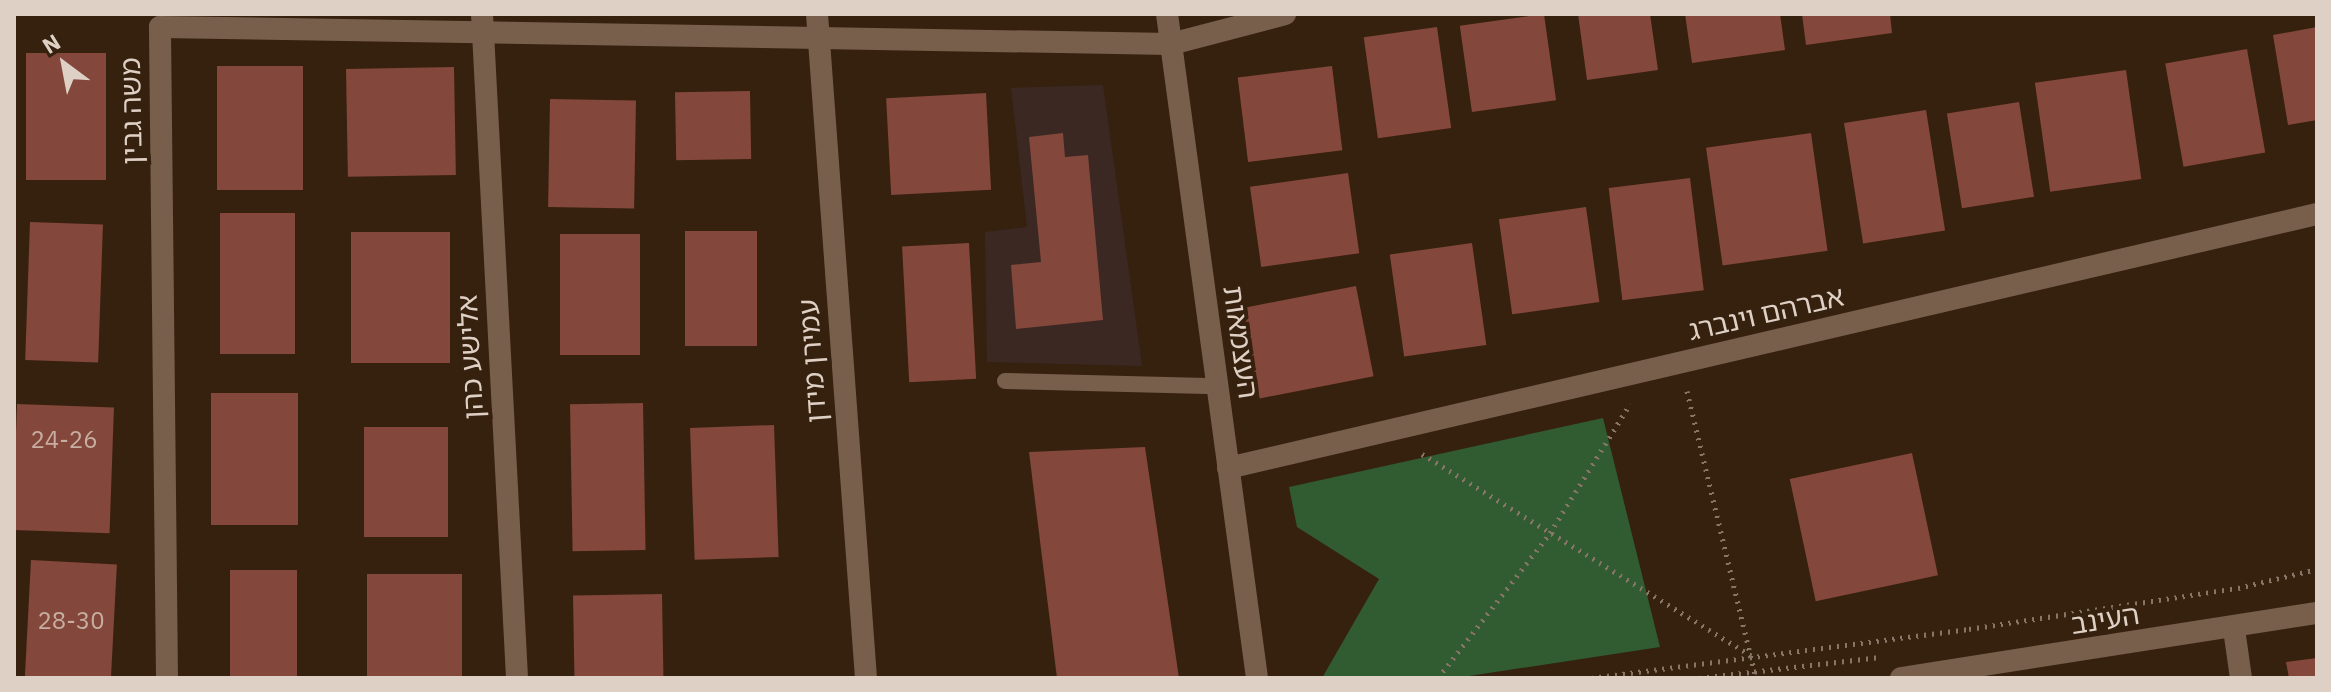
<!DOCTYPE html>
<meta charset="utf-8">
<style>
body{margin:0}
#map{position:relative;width:2331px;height:692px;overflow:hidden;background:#36210f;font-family:"IBM Plex Sans","Noto Sans Hebrew",sans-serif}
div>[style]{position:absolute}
.education>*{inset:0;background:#3b2823}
.green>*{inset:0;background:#315b31}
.building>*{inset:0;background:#83473b;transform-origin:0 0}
.path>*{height:5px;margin-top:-2.5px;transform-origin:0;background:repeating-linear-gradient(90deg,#877567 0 2px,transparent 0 8px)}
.service>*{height:16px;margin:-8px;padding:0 8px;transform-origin:8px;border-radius:8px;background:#785f4c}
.minor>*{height:22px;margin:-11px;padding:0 11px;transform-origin:11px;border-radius:11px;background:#785f4c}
span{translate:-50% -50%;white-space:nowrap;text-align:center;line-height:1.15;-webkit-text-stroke:8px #36210f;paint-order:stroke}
.number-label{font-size:24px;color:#c8aea2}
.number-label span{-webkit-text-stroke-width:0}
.street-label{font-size:28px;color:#dfd0c5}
.frame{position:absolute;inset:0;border:16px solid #dfd0c5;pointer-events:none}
.north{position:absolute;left:24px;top:24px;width:80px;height:80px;-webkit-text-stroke:6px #36210f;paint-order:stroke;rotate:328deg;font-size:22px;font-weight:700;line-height:32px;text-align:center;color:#dfd0c5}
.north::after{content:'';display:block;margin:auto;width:28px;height:36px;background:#dfd0c5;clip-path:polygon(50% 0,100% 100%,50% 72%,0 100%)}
</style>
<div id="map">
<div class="education">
<div style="clip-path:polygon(1103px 85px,1142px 366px,987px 362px,985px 232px,1027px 227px,1011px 88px)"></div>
</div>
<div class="green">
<div style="clip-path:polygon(1603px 418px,1660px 647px,1456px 678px,1322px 678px,1379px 579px,1297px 527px,1289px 487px)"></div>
</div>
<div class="building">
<div style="left:1544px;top:14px;width:87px;height:85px;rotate:82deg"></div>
<div style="clip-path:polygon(1578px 14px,1650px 14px,1658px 70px,1587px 80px)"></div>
<div style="clip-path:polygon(1685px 14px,1780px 14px,1785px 50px,1692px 63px)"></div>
<div style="clip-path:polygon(1802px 14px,1890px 14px,1892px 33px,1806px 45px)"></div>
<div style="left:1437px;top:27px;width:102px;height:74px;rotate:82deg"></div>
<div style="clip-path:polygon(2317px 27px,2317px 120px,2288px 125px,2273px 35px)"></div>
<div style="left:2247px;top:49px;width:105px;height:83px;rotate:80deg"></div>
<div style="left:26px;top:53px;width:80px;height:127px"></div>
<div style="left:303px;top:66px;width:124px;height:86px;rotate:90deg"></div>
<div style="left:1332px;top:66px;width:85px;height:95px;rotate:83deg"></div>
<div style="left:454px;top:67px;width:108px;height:108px;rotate:89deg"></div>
<div style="left:2126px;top:70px;width:110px;height:92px;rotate:82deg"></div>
<div style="left:750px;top:91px;width:68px;height:75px;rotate:89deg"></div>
<div style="left:986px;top:93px;width:97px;height:100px;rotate:87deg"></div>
<div style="left:550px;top:99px;width:86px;height:108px;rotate:1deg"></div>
<div style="left:2019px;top:102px;width:96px;height:73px;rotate:81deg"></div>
<div style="left:1926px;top:110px;width:122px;height:83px;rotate:81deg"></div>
<div style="clip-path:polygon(1063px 133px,1065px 157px,1088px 155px,1103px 320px,1016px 329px,1011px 265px,1041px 262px,1029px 137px)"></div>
<div style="left:1811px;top:133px;width:119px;height:106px;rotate:82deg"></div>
<div style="left:1348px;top:173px;width:81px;height:99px;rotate:82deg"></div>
<div style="left:1690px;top:178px;width:113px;height:82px;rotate:83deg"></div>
<div style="left:1586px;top:207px;width:96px;height:88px;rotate:82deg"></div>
<div style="left:295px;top:213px;width:141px;height:75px;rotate:90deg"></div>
<div style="left:30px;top:222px;width:73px;height:138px;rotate:2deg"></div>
<div style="left:757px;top:231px;width:115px;height:72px;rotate:90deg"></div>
<div style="left:450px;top:232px;width:131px;height:99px;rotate:90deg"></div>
<div style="left:640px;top:234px;width:121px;height:80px;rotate:90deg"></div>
<div style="left:969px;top:243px;width:136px;height:67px;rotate:87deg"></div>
<div style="left:1472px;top:243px;width:103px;height:83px;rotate:82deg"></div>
<div style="left:1356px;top:286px;width:92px;height:116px;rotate:79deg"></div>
<div style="left:298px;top:393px;width:132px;height:87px;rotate:90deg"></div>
<div style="left:643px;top:403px;width:147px;height:73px;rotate:89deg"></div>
<div style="left:17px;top:404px;width:97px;height:126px;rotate:2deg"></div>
<div style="left:774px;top:425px;width:132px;height:84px;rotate:88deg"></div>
<div style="left:448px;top:427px;width:110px;height:84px;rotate:90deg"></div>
<div style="clip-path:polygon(1145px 447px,1179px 678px,1057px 678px,1029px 452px)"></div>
<div style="left:1912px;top:453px;width:125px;height:125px;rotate:78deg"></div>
<div style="left:31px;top:560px;width:86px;height:118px;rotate:3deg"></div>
<div style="left:297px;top:570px;width:108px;height:67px;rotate:90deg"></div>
<div style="left:462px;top:574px;width:104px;height:95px;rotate:90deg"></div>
<div style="left:662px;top:594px;width:84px;height:89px;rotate:89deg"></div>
<div style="clip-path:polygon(2317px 658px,2317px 678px,2289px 678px,2286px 662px)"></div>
</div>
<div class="path">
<div style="left:1687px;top:391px;width:295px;rotate:76.5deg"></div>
<div style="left:1422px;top:454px;width:386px;rotate:31.5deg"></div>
<div style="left:1438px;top:678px;width:183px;rotate:-52.3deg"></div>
<div style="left:1550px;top:533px;width:152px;rotate:-58.2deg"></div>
<div style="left:1591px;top:678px;width:381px;rotate:-7.4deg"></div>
<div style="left:1969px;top:629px;width:272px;rotate:-8.7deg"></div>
<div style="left:2238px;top:588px;width:81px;rotate:-13.5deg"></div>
<div style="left:1699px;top:678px;width:182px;rotate:-6.6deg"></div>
</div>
<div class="service">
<div style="left:1005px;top:381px;width:212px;rotate:1.4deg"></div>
</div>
<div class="minor">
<div style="left:482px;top:14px;width:665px;rotate:86.98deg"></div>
<div style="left:817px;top:14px;width:666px;rotate:85.78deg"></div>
<div style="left:1167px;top:14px;width:670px;rotate:82.28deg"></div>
<div style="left:1228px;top:468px;width:1118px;rotate:-13.13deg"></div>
<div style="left:2234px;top:629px;width:49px;rotate:81.9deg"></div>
<div style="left:167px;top:678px;width:651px;rotate:-90.62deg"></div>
<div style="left:160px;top:27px;width:1011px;rotate:0.96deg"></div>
<div style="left:1171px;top:44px;width:118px;rotate:-14.7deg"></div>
<div style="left:1901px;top:678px;width:421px;rotate:-8.9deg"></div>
</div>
<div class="number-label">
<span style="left:64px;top:440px">24-26</span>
<span style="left:71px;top:621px">28-30</span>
</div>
<div class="street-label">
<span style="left:131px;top:111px;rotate:-91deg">משה גבין</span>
<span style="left:1766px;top:313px;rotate:-13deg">אברהם וינברג</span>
<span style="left:1241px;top:342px;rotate:82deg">העצמאות</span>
<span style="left:470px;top:357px;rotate:-93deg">אלישע כהן</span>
<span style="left:812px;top:361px;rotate:-94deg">עמירן מידן</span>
<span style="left:2105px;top:619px;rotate:-9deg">העינב</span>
</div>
<div class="frame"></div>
<div class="north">N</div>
</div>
